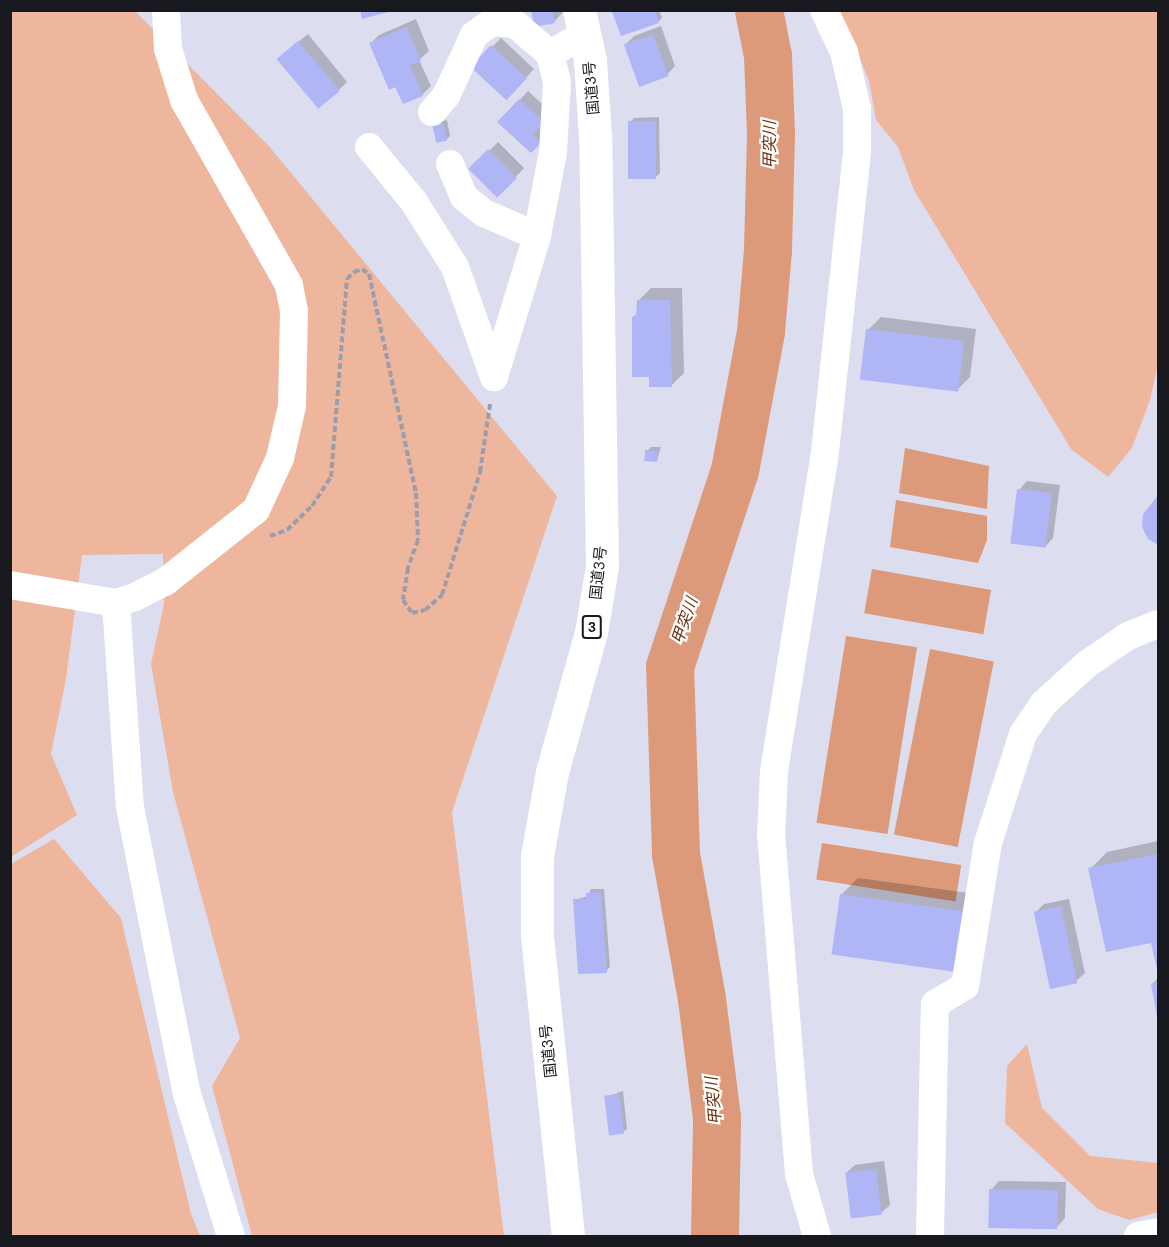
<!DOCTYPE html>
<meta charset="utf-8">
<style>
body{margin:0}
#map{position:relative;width:1169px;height:1247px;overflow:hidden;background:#dcdef0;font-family:"DM Sans","Noto Sans JP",sans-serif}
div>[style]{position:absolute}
.green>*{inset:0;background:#edb69d}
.water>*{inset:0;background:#dd9a7a;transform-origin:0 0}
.shadow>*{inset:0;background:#0003;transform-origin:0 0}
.river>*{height:48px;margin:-24px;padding:0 24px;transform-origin:24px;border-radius:24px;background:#dd9a7a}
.building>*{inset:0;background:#b0b5f6;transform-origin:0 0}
.path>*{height:4px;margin-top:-2px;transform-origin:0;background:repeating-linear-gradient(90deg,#9c9dac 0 6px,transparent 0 9px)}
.minor>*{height:28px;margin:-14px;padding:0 14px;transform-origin:14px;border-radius:14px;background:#fff}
.highway>*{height:33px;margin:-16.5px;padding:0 16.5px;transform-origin:16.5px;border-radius:16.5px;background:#fff}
span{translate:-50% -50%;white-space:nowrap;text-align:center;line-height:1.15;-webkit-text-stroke:4.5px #fff;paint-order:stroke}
.shield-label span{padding:2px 4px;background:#fff;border:2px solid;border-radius:4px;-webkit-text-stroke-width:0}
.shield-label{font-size:14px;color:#18181f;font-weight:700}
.street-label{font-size:15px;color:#18181f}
.water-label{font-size:16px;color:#6e310f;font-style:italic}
.frame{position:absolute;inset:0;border:12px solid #18181f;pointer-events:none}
</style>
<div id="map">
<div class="green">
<div style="clip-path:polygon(11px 11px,135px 11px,268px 145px,557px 496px,452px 812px,504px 1236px,252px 1236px,212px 1086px,240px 1038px,173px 792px,151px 664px,164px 604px,163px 554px,82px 555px,66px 679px,51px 754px,77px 815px,11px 857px)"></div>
<div style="clip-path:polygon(834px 11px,1158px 11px,1158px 365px,1150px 400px,1132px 448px,1108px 477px,1071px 449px,914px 190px,898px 147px,876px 120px,869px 81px,854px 44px)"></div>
<div style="clip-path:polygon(54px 839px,121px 918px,191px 1214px,200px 1236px,11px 1236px,11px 864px)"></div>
<div style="clip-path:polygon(1027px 1044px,1042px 1108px,1090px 1156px,1158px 1163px,1158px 1212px,1129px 1220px,1098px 1209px,1005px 1123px,1007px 1066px)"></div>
</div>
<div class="water">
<div style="clip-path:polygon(905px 448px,989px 466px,987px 509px,899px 493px)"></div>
<div style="clip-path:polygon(896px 500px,987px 516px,987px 540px,978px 563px,890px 547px)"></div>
<div style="left:872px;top:569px;width:121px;height:45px;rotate:10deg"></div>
<div style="left:846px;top:636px;width:72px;height:189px;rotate:9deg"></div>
<div style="left:930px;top:649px;width:65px;height:189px;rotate:11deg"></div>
<div style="left:822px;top:843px;width:141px;height:37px;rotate:9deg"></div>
</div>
<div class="shadow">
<div style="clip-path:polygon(532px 10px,562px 10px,562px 13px,554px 22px)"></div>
<div style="clip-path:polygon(616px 10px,659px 10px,662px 18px,658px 22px)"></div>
<div style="clip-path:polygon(416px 19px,429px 51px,419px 60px,431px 86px,422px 95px,396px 85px,371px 43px,379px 35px)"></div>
<div style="clip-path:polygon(661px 26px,675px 66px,667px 75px,626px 44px,634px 36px)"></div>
<div style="clip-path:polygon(308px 34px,347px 82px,339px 90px,288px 50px)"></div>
<div style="clip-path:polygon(501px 38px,534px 69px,515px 90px,473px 66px)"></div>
<div style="clip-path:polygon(528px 91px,552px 113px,540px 126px,548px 134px,531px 151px,499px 122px)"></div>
<div style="clip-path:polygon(659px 117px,660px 173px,656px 177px,630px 122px,634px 118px)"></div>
<div style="clip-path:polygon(447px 120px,450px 136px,446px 140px,437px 122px)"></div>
<div style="left:498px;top:142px;width:37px;height:38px;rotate:45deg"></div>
<div style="clip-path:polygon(651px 288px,682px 288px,684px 373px,671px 386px,633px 317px,638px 313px,638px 301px)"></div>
<div style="clip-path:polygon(881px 317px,976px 329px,970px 377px,957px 390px,868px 330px)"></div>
<div style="clip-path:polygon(651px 447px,661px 447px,657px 460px,647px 451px)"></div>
<div style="clip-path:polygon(1027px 481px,1060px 485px,1053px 538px,1045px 547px,1019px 490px)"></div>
<div style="clip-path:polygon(1158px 495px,1158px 543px,1149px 538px,1144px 514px)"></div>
<div style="clip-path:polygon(1158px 841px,1158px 972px,1152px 941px,1090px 869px,1107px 852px)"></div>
<div style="clip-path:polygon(858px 878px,991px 896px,983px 954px,841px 895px)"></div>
<div style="clip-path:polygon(591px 889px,604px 889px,610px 967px,606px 971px,574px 900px,588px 896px)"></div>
<div style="clip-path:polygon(1069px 899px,1085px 973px,1076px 981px,1036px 912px,1044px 904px)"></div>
<div style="clip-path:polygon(1158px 978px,1158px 1014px,1152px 984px)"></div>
<div style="clip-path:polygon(623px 1091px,627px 1129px,623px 1132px,606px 1097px)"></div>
<div style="clip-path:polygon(884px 1161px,890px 1205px,881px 1213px,846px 1173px,855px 1165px)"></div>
<div style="clip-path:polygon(999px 1181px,1066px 1182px,1065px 1218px,1057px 1227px,991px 1190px)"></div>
</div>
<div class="river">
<div style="left:715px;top:1236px;width:118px;rotate:-89deg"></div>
<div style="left:717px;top:1118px;width:120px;rotate:-97.2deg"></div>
<div style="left:702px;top:999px;width:147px;rotate:-100.2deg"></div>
<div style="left:676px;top:854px;width:187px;rotate:-91.8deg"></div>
<div style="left:670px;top:667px;width:206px;rotate:-71.7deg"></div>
<div style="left:735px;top:471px;width:141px;rotate:-79.4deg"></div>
<div style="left:761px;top:332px;width:82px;rotate:-85.1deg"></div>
<div style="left:768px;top:250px;width:116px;rotate:-88.5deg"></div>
<div style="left:771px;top:134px;width:78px;rotate:-92.2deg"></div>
<div style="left:768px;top:56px;width:47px;rotate:-101.1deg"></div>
</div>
<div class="building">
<div style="clip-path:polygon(360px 10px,392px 10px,392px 11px,362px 19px)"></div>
<div style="clip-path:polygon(531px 10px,552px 10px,555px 23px,534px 27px)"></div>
<div style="clip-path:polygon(655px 10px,659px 23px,621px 36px,612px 12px)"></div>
<div style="clip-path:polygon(407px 27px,421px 61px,410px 65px,423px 96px,403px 104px,395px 87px,389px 90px,369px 43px)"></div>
<div style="left:653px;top:34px;width:45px;height:31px;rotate:70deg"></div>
<div style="left:298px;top:41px;width:65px;height:28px;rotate:50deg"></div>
<div style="left:491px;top:45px;width:49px;height:30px;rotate:43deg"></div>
<div style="clip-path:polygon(519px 99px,544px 122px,532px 135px,541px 143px,531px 153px,497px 122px)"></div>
<div style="left:628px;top:121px;width:28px;height:58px"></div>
<div style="left:443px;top:123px;width:18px;height:11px;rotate:77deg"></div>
<div style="left:488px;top:149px;width:41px;height:28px;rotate:45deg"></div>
<div style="clip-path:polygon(637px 300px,670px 300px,672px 387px,649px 387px,649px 377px,632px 377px,632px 317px,636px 317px)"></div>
<div style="left:866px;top:329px;width:99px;height:51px;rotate:7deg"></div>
<div style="left:645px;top:450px;width:13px;height:11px;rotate:4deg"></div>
<div style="left:1017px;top:489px;width:35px;height:55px;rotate:7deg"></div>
<div style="clip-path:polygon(1158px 497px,1158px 545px,1148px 539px,1142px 527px,1143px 514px)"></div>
<div style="clip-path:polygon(1158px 854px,1158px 974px,1151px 943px,1106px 952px,1088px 868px)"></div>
<div style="clip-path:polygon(601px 892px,607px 973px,578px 974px,573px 899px,586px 899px,586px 893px)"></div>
<div style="left:840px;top:894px;width:135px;height:61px;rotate:8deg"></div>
<div style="left:1061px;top:906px;width:79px;height:28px;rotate:78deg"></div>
<div style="clip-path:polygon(1158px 982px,1158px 1016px,1157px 1016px,1151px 984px)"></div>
<div style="left:619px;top:1094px;width:40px;height:15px;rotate:83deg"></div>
<div style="left:876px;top:1169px;width:46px;height:31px;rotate:83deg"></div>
<div style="left:989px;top:1189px;width:69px;height:39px;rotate:1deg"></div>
</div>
<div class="path">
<div style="left:270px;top:536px;width:18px;rotate:-19deg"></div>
<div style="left:287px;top:530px;width:35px;rotate:-44deg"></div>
<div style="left:312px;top:506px;width:35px;rotate:-57deg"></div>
<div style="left:331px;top:477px;width:199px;rotate:-85.4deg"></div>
<div style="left:347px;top:279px;width:10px;rotate:-45deg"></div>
<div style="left:354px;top:272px;width:9px;rotate:-21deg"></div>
<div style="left:362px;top:269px;width:9px;rotate:36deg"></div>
<div style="left:369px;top:274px;width:224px;rotate:77.9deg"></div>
<div style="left:416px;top:493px;width:47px;rotate:87.6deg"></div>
<div style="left:418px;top:540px;width:30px;rotate:110deg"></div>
<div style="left:408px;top:568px;width:32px;rotate:99deg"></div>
<div style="left:403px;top:600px;width:16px;rotate:55deg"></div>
<div style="left:412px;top:613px;width:13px;rotate:-13deg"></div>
<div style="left:425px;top:610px;width:23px;rotate:-41deg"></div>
<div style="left:442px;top:595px;width:129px;rotate:-72.8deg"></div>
<div style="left:480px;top:472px;width:69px;rotate:-81.6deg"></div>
</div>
<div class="minor">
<div style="left:432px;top:112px;width:21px;rotate:-49deg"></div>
<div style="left:446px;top:96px;width:67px;rotate:-65.3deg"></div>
<div style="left:474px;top:35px;width:22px;rotate:-36deg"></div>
<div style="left:492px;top:22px;width:23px;rotate:5deg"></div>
<div style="left:515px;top:24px;width:46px;rotate:40.6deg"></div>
<div style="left:550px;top:54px;width:39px;rotate:-30deg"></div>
<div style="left:369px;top:147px;width:71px;rotate:50.7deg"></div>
<div style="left:414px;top:202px;width:77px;rotate:57.8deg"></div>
<div style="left:455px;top:267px;width:117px;rotate:70.5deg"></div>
<div style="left:494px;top:377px;width:147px;rotate:-73deg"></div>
<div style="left:537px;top:236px;width:86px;rotate:-79.2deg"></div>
<div style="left:553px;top:152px;width:70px;rotate:-86.7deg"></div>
<div style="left:557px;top:82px;width:29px;rotate:-104deg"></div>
<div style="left:450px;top:164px;width:36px;rotate:67deg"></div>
<div style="left:464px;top:197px;width:26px;rotate:39deg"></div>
<div style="left:484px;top:213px;width:58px;rotate:23.5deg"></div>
<div style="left:10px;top:585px;width:108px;rotate:9.6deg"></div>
<div style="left:116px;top:603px;width:20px;rotate:-18deg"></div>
<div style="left:135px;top:597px;width:34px;rotate:-27deg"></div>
<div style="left:165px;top:582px;width:116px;rotate:-38.4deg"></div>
<div style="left:256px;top:510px;width:57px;rotate:-65.2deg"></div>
<div style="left:280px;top:458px;width:53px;rotate:-77deg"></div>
<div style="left:292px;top:406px;width:95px;rotate:-88.8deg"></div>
<div style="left:294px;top:311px;width:26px;rotate:-101deg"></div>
<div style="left:289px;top:285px;width:213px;rotate:-119.6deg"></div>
<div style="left:184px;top:100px;width:53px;rotate:-107.4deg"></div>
<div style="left:168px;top:49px;width:39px;rotate:-93deg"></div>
<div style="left:116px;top:603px;width:204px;rotate:86.1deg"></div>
<div style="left:130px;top:807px;width:293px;rotate:78.8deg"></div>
<div style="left:187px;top:1094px;width:149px;rotate:72.8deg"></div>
<div style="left:817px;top:1236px;width:65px;rotate:-106.2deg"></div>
<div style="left:799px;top:1174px;width:340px;rotate:-94.7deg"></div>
<div style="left:771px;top:835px;width:64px;rotate:-87.3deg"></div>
<div style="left:774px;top:771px;width:323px;rotate:-80.9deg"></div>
<div style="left:825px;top:452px;width:303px;rotate:-83.9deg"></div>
<div style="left:857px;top:151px;width:42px;rotate:-90deg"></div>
<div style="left:857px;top:109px;width:58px;rotate:-102.8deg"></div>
<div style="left:844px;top:52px;width:47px;rotate:-115.5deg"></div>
<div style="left:930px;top:1236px;width:232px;rotate:-88.8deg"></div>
<div style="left:935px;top:1004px;width:35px;rotate:-31deg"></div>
<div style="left:965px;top:986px;width:145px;rotate:-80.9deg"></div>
<div style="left:988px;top:843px;width:114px;rotate:-72.2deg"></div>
<div style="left:1023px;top:734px;width:37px;rotate:-56deg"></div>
<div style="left:1044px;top:703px;width:58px;rotate:-42.2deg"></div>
<div style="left:1087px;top:664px;width:50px;rotate:-34.3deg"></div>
<div style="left:1128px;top:636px;width:32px;rotate:-22deg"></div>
<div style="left:1138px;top:1236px;width:20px;rotate:-11deg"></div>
</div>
<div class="highway">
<div style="left:568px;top:1236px;width:302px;rotate:-95.9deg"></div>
<div style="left:537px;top:936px;width:80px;rotate:-90deg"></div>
<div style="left:537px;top:856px;width:85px;rotate:-79.9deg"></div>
<div style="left:552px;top:772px;width:145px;rotate:-74.4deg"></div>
<div style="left:591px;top:632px;width:67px;rotate:-80.5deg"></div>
<div style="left:602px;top:566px;width:428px;rotate:-90.9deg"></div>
<div style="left:595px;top:138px;width:78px;rotate:-93.7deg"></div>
<div style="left:590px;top:60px;width:51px;rotate:-102.4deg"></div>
</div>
<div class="shield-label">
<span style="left:592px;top:627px">3</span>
</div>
<div class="street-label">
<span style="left:592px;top:88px;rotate:-95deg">国道3号</span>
<span style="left:599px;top:573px;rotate:-84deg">国道3号</span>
<span style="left:549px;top:1051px;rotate:-96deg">国道3号</span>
</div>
<div class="water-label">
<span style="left:770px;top:145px;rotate:-90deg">甲突川</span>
<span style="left:685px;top:621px;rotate:-71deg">甲突川</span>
<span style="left:714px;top:1101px;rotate:-95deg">甲突川</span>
</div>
<div class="frame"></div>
</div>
